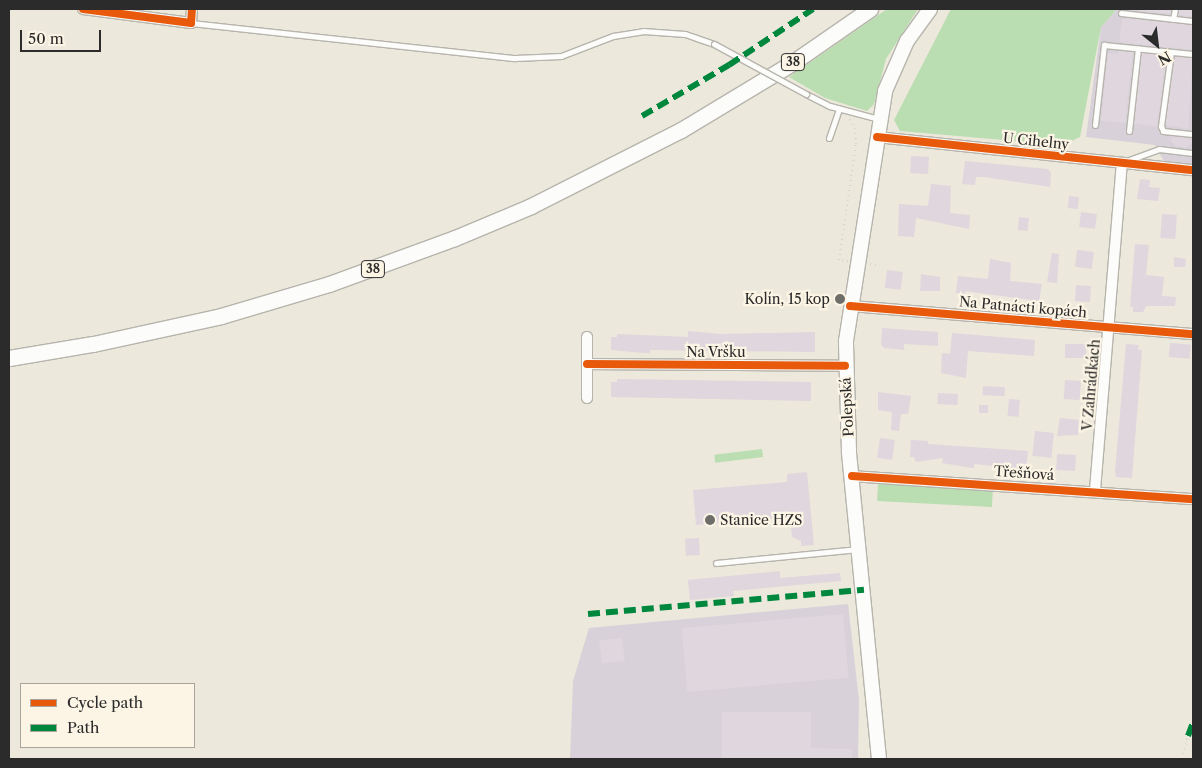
<!DOCTYPE html>
<meta charset="utf-8">
<style>
body{margin:0}
#map{position:relative;width:1202px;height:768px;overflow:hidden;background:#ece8db;font-family:"Libre Caslon Text",serif}
div>[style]{position:absolute}
.industrial>*{inset:0;background:#d8d1d9}
.green>*{inset:0;background:#badeb1;transform-origin:0 0}
.building>*{inset:0;background:#dfd6de;transform-origin:0 0}
.path>*{height:2px;margin-top:-1px;transform-origin:0;background:repeating-linear-gradient(90deg,#d5d4d0 0 1px,transparent 0 5px)}
.roads{filter:drop-shadow(1px 0 #b6b4ac) drop-shadow(-1px 0 #b6b4ac) drop-shadow(0 1px #b6b4ac) drop-shadow(0 -1px #b6b4ac)}
.service>*{height:5px;margin:-2.5px;padding:0 2.5px;transform-origin:2.5px;border-radius:2.5px;background:#fcfcfa}
.minor>*{height:10px;margin:-5px;padding:0 5px;transform-origin:5px;border-radius:5px;background:#fcfcfa}
.secondary>*{height:14px;margin:-7px;padding:0 7px;transform-origin:7px;border-radius:7px;background:#fcfcfa}
.primary>*{height:15px;margin:-7.5px;padding:0 7.5px;transform-origin:7.5px;border-radius:7.5px;background:#fcfcfa}
.bridges{filter:drop-shadow(1px 0 #b6b4ac) drop-shadow(-1px 0 #b6b4ac) drop-shadow(0 1px #b6b4ac) drop-shadow(0 -1px #b6b4ac)}
.service-bridge>*{height:5px;margin:-2.5px;padding:0 2.5px;transform-origin:2.5px;border-radius:2.5px;background:#fcfcfa}
.quiet>*{height:6px;margin-top:-3px;transform-origin:0;background:repeating-linear-gradient(90deg,#00873e 0 12px,transparent 0 18px)}
.cycleway>*{height:8px;margin:-4px;padding:0 4px;transform-origin:4px;border-radius:4px;background:#e8590c}
.dots>*{width:14px;height:14px;translate:-50% -50%;box-sizing:border-box;border:2px solid #fcf5e5;border-radius:50%}
span{translate:-50% -50%;white-space:nowrap;text-align:center;line-height:1.15;-webkit-text-stroke:4.5px #fcf5e5;paint-order:stroke}
.shield-label span{padding:1px 4px;background:#fcf5e5;border:1px solid;border-radius:4px;-webkit-text-stroke-width:0}
.shield-label{font-size:12px;color:#2b2b2b;font-weight:700}
.street-label{font-size:14px;color:#2b2b2b}
.poi-label{font-size:14px;color:#2b2b2b}
.right{translate:-100% -50%;text-align:right}
.left{translate:0 -50%;text-align:left}
.frame{position:absolute;inset:0;border:10px solid #2b2b2b;pointer-events:none}
.legend{position:absolute;left:20px;top:683px;width:175px;height:65px;box-sizing:border-box;background:#fcf5e5;border:1px solid #a8a49b;margin:0;padding:6px 9px;list-style:none;font-size:15px;color:#2b2b2b}
.legend li{display:flex;align-items:center;gap:10px;height:25px}
.legend b{width:25px;border:1px solid #a8a49b}
.north{position:absolute;left:1132px;top:20px;width:50px;height:50px;-webkit-text-stroke:4px #fcf5e5;paint-order:stroke;rotate:151deg;font-size:14px;font-weight:700;line-height:20px;text-align:center;color:#2b2b2b}
.north::after{content:'';display:block;margin:auto;width:18px;height:22px;background:#2b2b2b;clip-path:polygon(50% 0,100% 100%,50% 72%,0 100%)}
.scale{position:absolute;left:20px;top:30px;width:81px;height:22px;box-sizing:border-box;border:2px solid #2b2b2b;border-top:0;padding-left:6px;font-size:15px;line-height:18px;white-space:nowrap;color:#2b2b2b;-webkit-text-stroke:4px #fcf5e5;paint-order:stroke}
</style>
<div id="map">
<div class="industrial">
<div style="clip-path:polygon(1117px 9px,1193px 9px,1193px 167px,1166px 165px,1155px 145px,1086px 137px,1101px 27px)"></div>
<div style="clip-path:polygon(848px 604px,859px 700px,858px 759px,570px 759px,573px 681px,589px 628px)"></div>
</div>
<div class="green">
<div style="clip-path:polygon(887px 9px,918px 9px,886px 59px,874px 104px,867px 111px,825px 98px,789px 77px)"></div>
<div style="clip-path:polygon(951px 9px,1117px 9px,1101px 27px,1080px 137px,1063px 145px,900px 131px,894px 120px)"></div>
<div style="left:762px;top:449px;width:8px;height:48px;rotate:83deg"></div>
<div style="left:878px;top:484px;width:115px;height:17px;rotate:3deg"></div>
</div>
<div class="building">
<div style="clip-path:polygon(1128px 9px,1171px 9px,1170px 14px)"></div>
<div style="clip-path:polygon(1179px 9px,1193px 9px,1193px 17px,1178px 15px)"></div>
<div style="clip-path:polygon(1127px 18px,1193px 25px,1193px 50px,1119px 42px,1122px 19px)"></div>
<div style="clip-path:polygon(1118px 51px,1133px 52px,1125px 123px,1101px 121px,1108px 53px,1118px 54px)"></div>
<div style="left:1142px;top:53px;width:24px;height:71px;rotate:7deg"></div>
<div style="clip-path:polygon(1175px 57px,1193px 58px,1188px 129px,1165px 125px)"></div>
<div style="clip-path:polygon(1174px 137px,1190px 138px,1193px 142px,1186px 148px,1175px 146px,1170px 140px)"></div>
<div style="left:911px;top:156px;width:18px;height:17px;rotate:3deg"></div>
<div style="clip-path:polygon(965px 161px,1048px 169px,1051px 173px,1050px 187px,984px 177px,976px 177px,975px 185px,962px 184px)"></div>
<div style="clip-path:polygon(1140px 179px,1150px 180px,1149px 187px,1160px 188px,1158px 201px,1137px 199px)"></div>
<div style="clip-path:polygon(931px 184px,951px 186px,950px 213px,970px 215px,969px 229px,916px 218px,914px 237px,898px 236px,899px 204px,928px 206px)"></div>
<div style="left:1069px;top:196px;width:10px;height:12px;rotate:6deg"></div>
<div style="left:1081px;top:212px;width:16px;height:15px;rotate:7deg"></div>
<div style="left:1162px;top:214px;width:15px;height:24px;rotate:4deg"></div>
<div style="left:1019px;top:217px;width:10px;height:13px;rotate:6deg"></div>
<div style="clip-path:polygon(1135px 244px,1149px 245px,1146px 275px,1164px 277px,1162px 296px,1176px 297px,1175px 306px,1146px 306px,1143px 312px,1133px 312px,1133px 307px,1130px 307px)"></div>
<div style="left:1077px;top:250px;width:17px;height:17px;rotate:7deg"></div>
<div style="clip-path:polygon(1052px 253px,1059px 254px,1057px 283px,1047px 282px)"></div>
<div style="clip-path:polygon(1174px 257px,1186px 259px,1185px 267px,1174px 267px)"></div>
<div style="clip-path:polygon(990px 259px,1011px 263px,1010px 281px,1042px 284px,1039px 301px,965px 291px,965px 294px,956px 293px,958px 276px,988px 279px)"></div>
<div style="left:887px;top:270px;width:16px;height:18px;rotate:7deg"></div>
<div style="clip-path:polygon(921px 274px,940px 277px,940px 291px,920px 291px)"></div>
<div style="left:1076px;top:285px;width:15px;height:16px;rotate:4deg"></div>
<div style="clip-path:polygon(882px 328px,938px 332px,938px 346px,904px 344px,904px 350px,884px 348px,881px 345px)"></div>
<div style="clip-path:polygon(688px 331px,721px 334px,815px 332px,815px 352px,650px 350px,650px 353px,644px 353px,611px 350px,611px 337px,617px 337px,617px 334px,688px 337px)"></div>
<div style="clip-path:polygon(952px 333px,1035px 340px,1034px 356px,968px 351px,966px 378px,941px 373px,942px 353px,950px 354px)"></div>
<div style="left:1170px;top:343px;width:21px;height:14px;rotate:5deg"></div>
<div style="left:1065px;top:344px;width:21px;height:14px"></div>
<div style="clip-path:polygon(1126px 344px,1139px 345px,1138px 350px,1142px 350px,1132px 478px,1116px 477px,1115px 471px)"></div>
<div style="clip-path:polygon(617px 379px,811px 382px,811px 401px,611px 397px,611px 382px,617px 382px)"></div>
<div style="left:1065px;top:380px;width:16px;height:19px;rotate:4deg"></div>
<div style="left:983px;top:386px;width:22px;height:9px;rotate:3deg"></div>
<div style="clip-path:polygon(878px 392px,911px 396px,908px 414px,901px 414px,899px 431px,891px 430px,892px 412px,878px 410px)"></div>
<div style="left:938px;top:393px;width:20px;height:11px;rotate:3deg"></div>
<div style="left:1009px;top:399px;width:11px;height:17px;rotate:5deg"></div>
<div style="left:979px;top:405px;width:9px;height:8px"></div>
<div style="clip-path:polygon(1060px 418px,1079px 420px,1078px 435px,1057px 436px)"></div>
<div style="left:1035px;top:431px;width:19px;height:25px;rotate:6deg"></div>
<div style="left:880px;top:438px;width:15px;height:20px;rotate:8deg"></div>
<div style="clip-path:polygon(911px 440px,928px 441px,928px 444px,1028px 451px,1026px 469px,974px 464px,974px 468px,966px 467px,942px 463px,943px 458px,916px 462px,914px 457px,910px 457px)"></div>
<div style="left:1057px;top:454px;width:19px;height:16px;rotate:3deg"></div>
<div style="clip-path:polygon(807px 472px,814px 545px,801px 546px,801px 541px,792px 537px,790px 517px,696px 525px,693px 490px,787px 482px,787px 474px)"></div>
<div style="left:699px;top:538px;width:17px;height:14px;rotate:87deg"></div>
<div style="clip-path:polygon(780px 571px,780px 578px,840px 573px,841px 581px,733px 591px,734px 596px,690px 600px,688px 580px)"></div>
<div style="left:843px;top:614px;width:64px;height:162px;rotate:85deg"></div>
<div style="left:622px;top:638px;width:23px;height:23px;rotate:83deg"></div>
<div style="clip-path:polygon(722px 712px,811px 712px,811px 748px,852px 749px,852px 759px,722px 759px)"></div>
</div>
<div class="path">
<div style="left:848px;top:261px;width:9px;rotate:-174deg"></div>
<div style="left:839px;top:260px;width:117px;rotate:-81.7deg"></div>
<div style="left:856px;top:144px;width:15px;rotate:-94deg"></div>
<div style="left:855px;top:129px;width:13px;rotate:-119deg"></div>
<div style="left:870px;top:264px;width:7px;rotate:8deg"></div>
<div style="left:1182px;top:759px;width:24px;rotate:-75deg"></div>
</div>
<div class="roads">
<div class="service">
<div style="left:1121px;top:13px;width:72px;rotate:6.3deg"></div>
<div style="left:1173px;top:19px;width:10px;rotate:-79deg"></div>
<div style="left:191px;top:23px;width:326px;rotate:6.2deg"></div>
<div style="left:515px;top:58px;width:46px;rotate:-2.5deg"></div>
<div style="left:561px;top:56px;width:56px;rotate:-21deg"></div>
<div style="left:613px;top:36px;width:30px;rotate:-9deg"></div>
<div style="left:643px;top:31px;width:42px;rotate:4.1deg"></div>
<div style="left:685px;top:34px;width:31px;rotate:19deg"></div>
<div style="left:1171px;top:52px;width:75px;rotate:97.7deg"></div>
<div style="left:1161px;top:126px;width:5px;rotate:68deg"></div>
<div style="left:1163px;top:131px;width:30px;rotate:6deg"></div>
<div style="left:806px;top:94px;width:27px;rotate:27deg"></div>
<div style="left:830px;top:106px;width:51px;rotate:14.9deg"></div>
<div style="left:1095px;top:125px;width:81px;rotate:-83.6deg"></div>
<div style="left:1104px;top:45px;width:89px;rotate:5.8deg"></div>
<div style="left:1129px;top:131px;width:83px;rotate:-83.8deg"></div>
<div style="left:829px;top:138px;width:31px;rotate:-71deg"></div>
<div style="left:1126px;top:161px;width:35px;rotate:-20deg"></div>
<div style="left:1159px;top:149px;width:34px;rotate:7deg"></div>
<div style="left:716px;top:563px;width:143px;rotate:-5.6deg"></div>
</div>
<div class="minor">
<div style="left:83px;top:9px;width:109px;rotate:7.4deg"></div>
<div style="left:191px;top:23px;width:14px;rotate:-86deg"></div>
<div style="left:877px;top:137px;width:318px;rotate:6deg"></div>
<div style="left:850px;top:306px;width:344px;rotate:4.7deg"></div>
<div style="left:587px;top:337px;width:61px;rotate:90deg"></div>
<div style="left:587px;top:364px;width:258px;rotate:0.4deg"></div>
<div style="left:852px;top:476px;width:342px;rotate:3.9deg"></div>
<div style="left:1095px;top:490px;width:328px;rotate:-85.3deg"></div>
</div>
<div class="secondary">
<div style="left:879px;top:759px;width:309px;rotate:-95.6deg"></div>
<div style="left:849px;top:451px;width:110px;rotate:-91.6deg"></div>
<div style="left:846px;top:341px;width:253px;rotate:-81.1deg"></div>
<div style="left:885px;top:91px;width:55px;rotate:-66.3deg"></div>
<div style="left:907px;top:41px;width:39px;rotate:-54deg"></div>
</div>
<div class="primary">
<div style="left:9px;top:358px;width:85px;rotate:-9.5deg"></div>
<div style="left:93px;top:344px;width:131px;rotate:-12.3deg"></div>
<div style="left:221px;top:316px;width:113px;rotate:-16.5deg"></div>
<div style="left:329px;top:284px;width:134px;rotate:-20.1deg"></div>
<div style="left:455px;top:238px;width:82px;rotate:-22.8deg"></div>
<div style="left:531px;top:206px;width:168px;rotate:-26.9deg"></div>
<div style="left:681px;top:130px;width:130px;rotate:-31.1deg"></div>
<div style="left:792px;top:63px;width:95px;rotate:-34.7deg"></div>
</div>
</div>
<div class="bridges">
<div class="service-bridge">
<div style="left:714px;top:44px;width:105px;rotate:28.5deg"></div>
</div>
</div>
<div class="quiet">
<div style="left:642px;top:116px;width:101px;rotate:-30.4deg"></div>
<div style="left:729px;top:65px;width:101px;rotate:-33.7deg"></div>
<div style="left:588px;top:614px;width:277px;rotate:-5deg"></div>
<div style="left:1188px;top:736px;width:15px;rotate:-70deg"></div>
</div>
<div class="cycleway">
<div style="left:83px;top:9px;width:109px;rotate:7.4deg"></div>
<div style="left:191px;top:23px;width:14px;rotate:-86deg"></div>
<div style="left:877px;top:137px;width:318px;rotate:6deg"></div>
<div style="left:850px;top:306px;width:344px;rotate:4.7deg"></div>
<div style="left:587px;top:364px;width:258px;rotate:0.4deg"></div>
<div style="left:852px;top:476px;width:342px;rotate:3.9deg"></div>
</div>
<div class="dots">
<div style="left:840px;top:299px;background:#6f6d69"></div>
<div style="left:710px;top:520px;background:#6f6d69"></div>
</div>
<div class="shield-label">
<span style="left:793px;top:62px">38</span>
<span style="left:373px;top:269px">38</span>
</div>
<div class="street-label">
<span style="left:1036px;top:141px;rotate:6deg">U Cihelny</span>
<span style="left:1023px;top:307px;rotate:5deg">Na Patnácti kopách</span>
<span style="left:716px;top:352px">Na Vršku</span>
<span style="left:1091px;top:385px;rotate:-85deg">V Zahrádkách</span>
<span style="left:847px;top:407px;rotate:-93deg">Polepská</span>
<span style="left:1024px;top:473px;rotate:4deg">Třešňová</span>
</div>
<div class="poi-label">
<span class="right" style="left:830px;top:299px">Kolín, 15 kop</span>
<span class="left" style="left:720px;top:520px">Stanice HZS</span>
</div>
<div class="frame"></div>
<ul class="legend">
<li><b style="height:6px;background:#e8590c"></b>Cycle path</li>
<li><b style="height:6px;background:#00873e"></b>Path</li>
</ul>
<div class="north">N</div>
<div class="scale">50 m</div>
</div>
